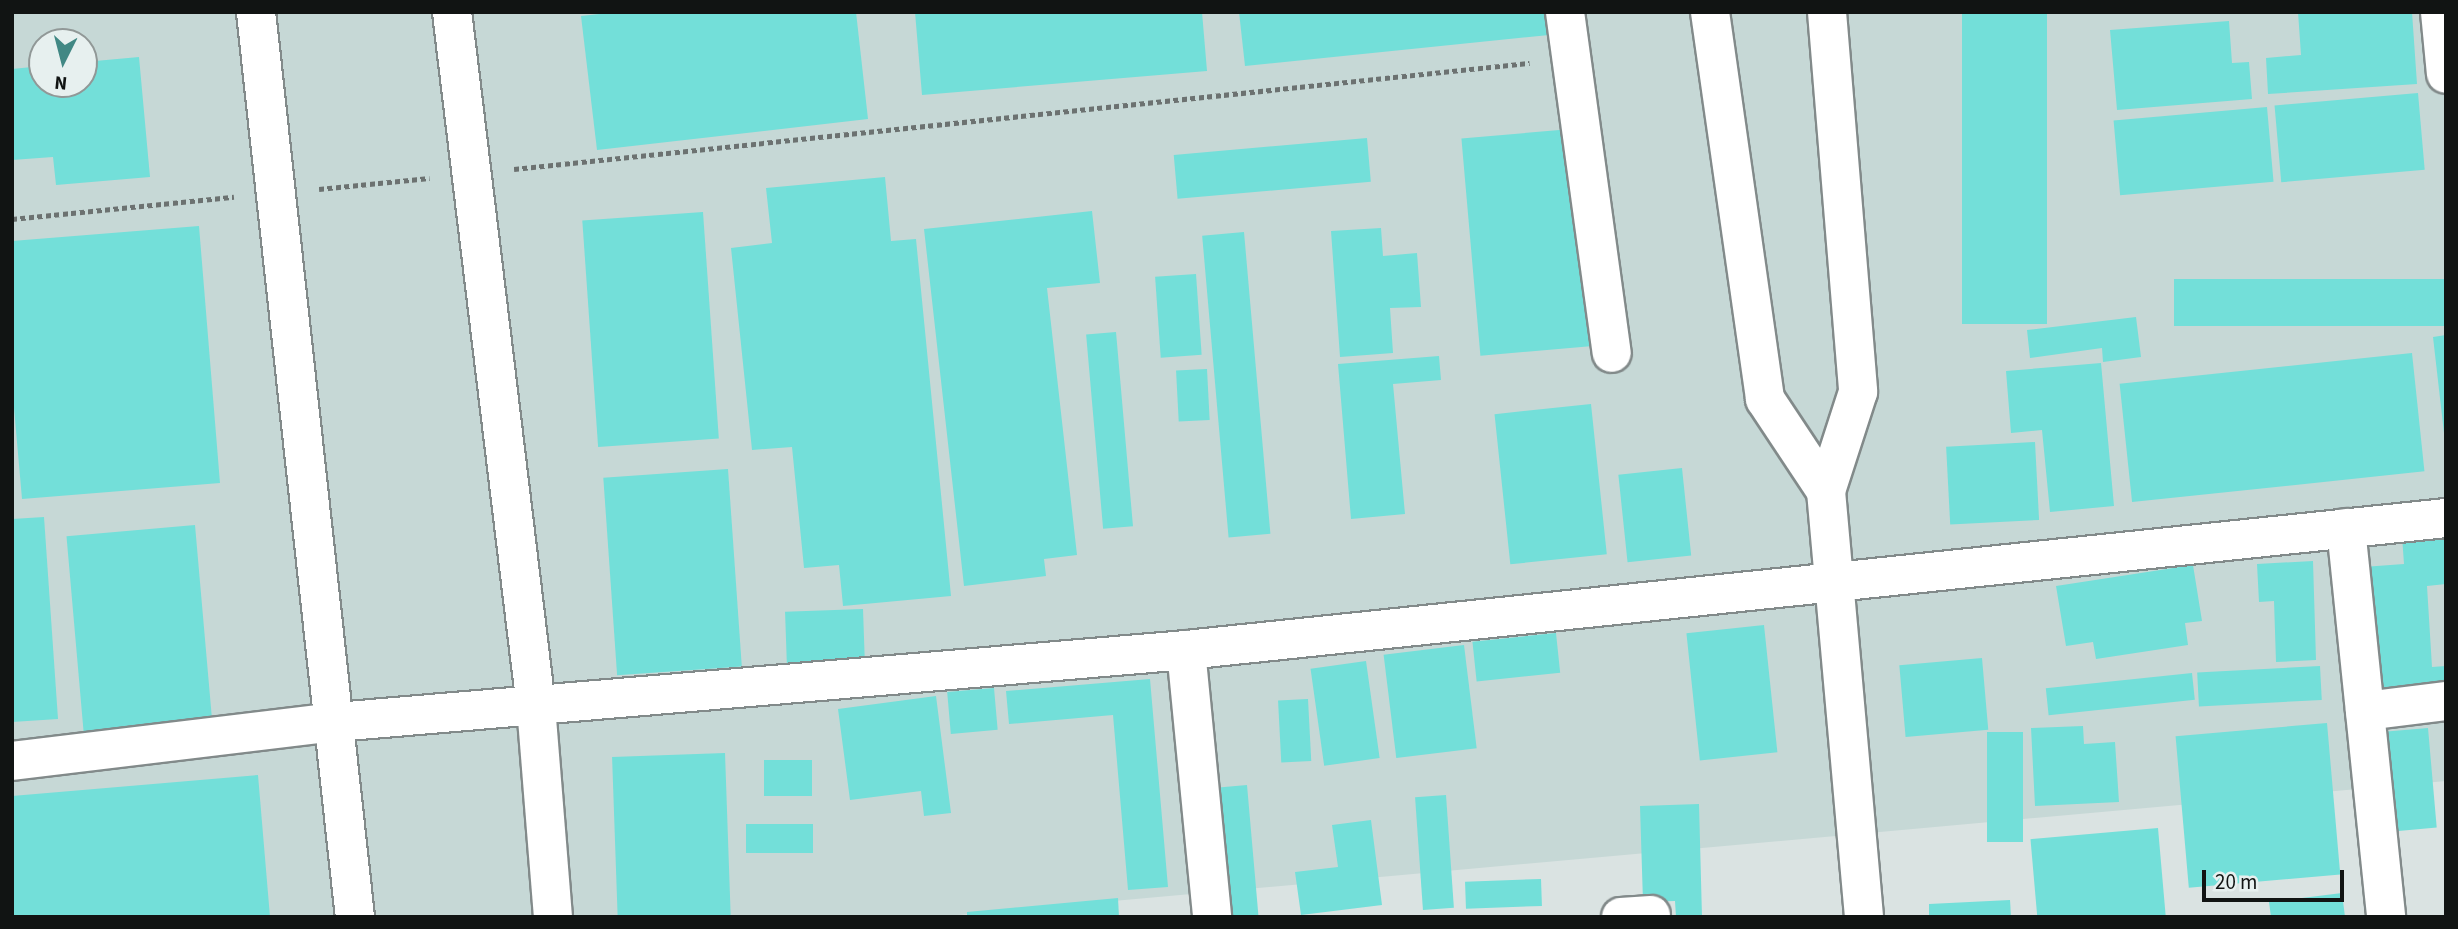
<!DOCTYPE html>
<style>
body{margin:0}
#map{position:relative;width:2458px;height:929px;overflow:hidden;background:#dae3e2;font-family:"Source Sans 3",sans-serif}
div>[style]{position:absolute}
.built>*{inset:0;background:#c6d8d6}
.building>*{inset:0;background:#73dfd9;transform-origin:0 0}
.path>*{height:4.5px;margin-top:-2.25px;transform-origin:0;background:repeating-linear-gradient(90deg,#6c7271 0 5px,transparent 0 8.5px)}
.roads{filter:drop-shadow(2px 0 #828a8a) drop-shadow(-2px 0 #828a8a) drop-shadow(0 2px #828a8a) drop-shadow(0 -2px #828a8a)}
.minor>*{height:38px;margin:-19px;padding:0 19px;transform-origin:19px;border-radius:19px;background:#fff}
.primary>*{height:38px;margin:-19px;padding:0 19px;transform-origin:19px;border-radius:19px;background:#fff}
span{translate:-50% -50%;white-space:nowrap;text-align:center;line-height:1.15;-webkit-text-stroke:6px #e7f0ef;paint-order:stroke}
.frame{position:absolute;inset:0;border:14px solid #111413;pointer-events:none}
.north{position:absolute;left:28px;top:28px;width:70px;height:70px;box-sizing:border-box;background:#e7f0ef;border:2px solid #919897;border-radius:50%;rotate:186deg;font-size:19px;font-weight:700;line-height:28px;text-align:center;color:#111413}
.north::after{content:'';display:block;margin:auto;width:24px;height:32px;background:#418884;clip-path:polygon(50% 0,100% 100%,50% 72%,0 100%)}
.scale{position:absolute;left:2202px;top:870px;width:142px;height:32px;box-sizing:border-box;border:4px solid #111413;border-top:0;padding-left:9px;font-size:21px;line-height:24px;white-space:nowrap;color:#111413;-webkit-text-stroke:5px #e7f0ef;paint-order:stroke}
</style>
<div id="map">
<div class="built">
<div style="clip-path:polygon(evenodd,12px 12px,2446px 12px,2446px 781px,936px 917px,12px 917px,12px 12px,42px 42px,84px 42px,84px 84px,42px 84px,42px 42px)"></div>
</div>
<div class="building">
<div style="clip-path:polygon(618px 12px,856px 12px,868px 119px,597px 150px,581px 16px)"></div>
<div style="clip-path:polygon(915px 12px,1202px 12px,1207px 71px,922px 95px)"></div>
<div style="clip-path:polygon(1239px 12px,1547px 12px,1549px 35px,1245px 66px)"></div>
<div style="left:1962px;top:12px;width:85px;height:312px"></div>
<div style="clip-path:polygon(2298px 12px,2412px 12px,2417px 84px,2268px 94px,2266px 58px,2301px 55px)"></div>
<div style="clip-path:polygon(2229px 21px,2232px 63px,2249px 62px,2252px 99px,2117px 110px,2110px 30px)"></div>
<div style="clip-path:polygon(139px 57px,150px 177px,56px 185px,53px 157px,12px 160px,12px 69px,42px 66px,42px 84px,84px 84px,84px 62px)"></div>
<div style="left:2418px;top:93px;width:77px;height:144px;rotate:85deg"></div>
<div style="left:2267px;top:107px;width:75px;height:154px;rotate:85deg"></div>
<div style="left:1571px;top:129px;width:218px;height:110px;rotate:85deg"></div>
<div style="left:1367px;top:138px;width:44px;height:194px;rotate:85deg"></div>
<div style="clip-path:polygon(885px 177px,891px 241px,916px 239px,951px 596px,843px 606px,839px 565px,804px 568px,792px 447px,752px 450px,731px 248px,772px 243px,766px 188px)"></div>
<div style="clip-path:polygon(1092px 211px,1100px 283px,1047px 288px,1077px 555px,1044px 559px,1046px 576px,964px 586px,924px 229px)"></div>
<div style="left:703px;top:212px;width:227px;height:121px;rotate:86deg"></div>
<div style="clip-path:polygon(199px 226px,220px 483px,22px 499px,12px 385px,12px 241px)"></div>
<div style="clip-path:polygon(1381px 228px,1383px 256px,1417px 253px,1421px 307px,1390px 308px,1393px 353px,1340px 357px,1331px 231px)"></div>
<div style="left:1244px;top:232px;width:303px;height:42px;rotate:85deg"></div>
<div style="left:1196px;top:274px;width:81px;height:41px;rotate:86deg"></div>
<div style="left:2446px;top:279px;width:47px;height:272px;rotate:90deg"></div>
<div style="clip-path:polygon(2136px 317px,2141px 357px,2103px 362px,2102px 348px,2030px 358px,2027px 330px)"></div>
<div style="left:1116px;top:332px;width:195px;height:30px;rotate:85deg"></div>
<div style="clip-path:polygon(2446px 335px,2446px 433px,2444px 433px,2433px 337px)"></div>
<div style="left:2412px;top:353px;width:119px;height:294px;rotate:84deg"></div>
<div style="clip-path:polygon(1439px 356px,1441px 380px,1393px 384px,1405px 514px,1351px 519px,1338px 364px)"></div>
<div style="clip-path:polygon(2101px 363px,2114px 506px,2050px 512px,2042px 430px,2011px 433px,2006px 371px)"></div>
<div style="left:1207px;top:369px;width:51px;height:31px;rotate:87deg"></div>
<div style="left:1591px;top:404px;width:151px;height:97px;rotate:84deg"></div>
<div style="left:2035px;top:442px;width:78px;height:89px;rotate:87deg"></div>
<div style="left:1682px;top:468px;width:88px;height:64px;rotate:84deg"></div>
<div style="left:728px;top:469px;width:198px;height:125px;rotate:86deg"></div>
<div style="clip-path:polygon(44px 517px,58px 719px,12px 722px,12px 519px)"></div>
<div style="left:195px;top:525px;width:199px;height:129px;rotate:85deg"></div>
<div style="clip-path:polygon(2446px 533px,2446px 584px,2427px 586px,2432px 667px,2446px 666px,2446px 693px,2371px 698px,2363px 567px,2404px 564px,2402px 536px)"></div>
<div style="clip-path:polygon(2313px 561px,2316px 660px,2276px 662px,2274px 601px,2259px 602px,2257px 564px)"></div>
<div style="clip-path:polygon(2193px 565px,2202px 621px,2185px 623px,2188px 645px,2096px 659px,2093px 642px,2066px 646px,2056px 586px)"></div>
<div style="left:863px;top:609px;width:54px;height:78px;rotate:88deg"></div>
<div style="left:1764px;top:625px;width:128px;height:78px;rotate:84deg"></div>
<div style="left:1556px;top:633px;width:40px;height:84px;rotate:84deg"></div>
<div style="left:1464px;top:645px;width:104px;height:81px;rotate:83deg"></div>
<div style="left:1982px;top:658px;width:72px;height:83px;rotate:85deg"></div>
<div style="left:1366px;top:661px;width:98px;height:56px;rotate:82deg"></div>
<div style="left:2320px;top:666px;width:34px;height:123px;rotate:87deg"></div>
<div style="left:2192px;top:673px;width:27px;height:147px;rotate:84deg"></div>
<div style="clip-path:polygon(1150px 679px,1168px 887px,1128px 890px,1113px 715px,1009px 724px,1006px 691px)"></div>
<div style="left:994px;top:688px;width:42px;height:47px;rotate:85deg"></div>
<div style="clip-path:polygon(936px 696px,951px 813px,924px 816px,921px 791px,850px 800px,838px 709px)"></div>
<div style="left:1308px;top:699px;width:62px;height:30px;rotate:87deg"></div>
<div style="left:2327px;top:723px;width:152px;height:152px;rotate:85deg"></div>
<div style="clip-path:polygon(2083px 726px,2084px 744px,2115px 742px,2119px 802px,2035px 806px,2031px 728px)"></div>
<div style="left:2428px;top:728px;width:100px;height:44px;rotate:85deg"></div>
<div style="left:1987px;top:732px;width:36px;height:110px"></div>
<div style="left:725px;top:753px;width:164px;height:113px;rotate:88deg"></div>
<div style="left:764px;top:760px;width:48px;height:36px"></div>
<div style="clip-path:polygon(258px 775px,270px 917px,12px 917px,12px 796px)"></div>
<div style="left:1247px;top:785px;width:132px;height:34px;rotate:85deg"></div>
<div style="left:1446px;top:795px;width:113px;height:31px;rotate:86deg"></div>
<div style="clip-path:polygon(1699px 804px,1702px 917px,1676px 917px,1675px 901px,1643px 902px,1640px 806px)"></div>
<div style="clip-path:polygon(1371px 820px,1382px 905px,1301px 915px,1295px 872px,1338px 867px,1332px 825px)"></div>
<div style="left:813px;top:824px;width:29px;height:67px;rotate:90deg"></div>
<div style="left:2158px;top:828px;width:89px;height:128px;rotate:85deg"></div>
<div style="left:1541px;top:879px;width:27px;height:76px;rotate:88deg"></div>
<div style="clip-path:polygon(2342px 893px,2345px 917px,2271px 917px,2269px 902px)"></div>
<div style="clip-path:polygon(1118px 898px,1119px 917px,967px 917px,967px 912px)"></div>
<div style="clip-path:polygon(2010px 900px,2011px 917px,1929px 917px,1929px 904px)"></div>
</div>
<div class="path">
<div style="left:514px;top:169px;width:1021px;rotate:-5.96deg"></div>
<div style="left:319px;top:189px;width:111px;rotate:-5.7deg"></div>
<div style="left:12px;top:219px;width:223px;rotate:-5.7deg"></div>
</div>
<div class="roads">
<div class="minor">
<div style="left:1565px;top:12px;width:344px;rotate:82.2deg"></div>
<div style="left:1710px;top:12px;width:391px;rotate:81.9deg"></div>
<div style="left:1765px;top:399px;width:110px;rotate:56.5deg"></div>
<div style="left:1827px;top:12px;width:381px;rotate:85.3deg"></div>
<div style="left:1858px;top:392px;width:104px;rotate:107.9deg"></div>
<div style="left:1826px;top:491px;width:428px;rotate:84.9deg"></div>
<div style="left:2440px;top:12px;width:62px;rotate:84.5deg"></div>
<div style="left:2346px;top:528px;width:391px;rotate:84.1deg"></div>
<div style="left:1186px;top:650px;width:268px;rotate:84.4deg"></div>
<div style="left:2365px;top:711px;width:82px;rotate:-7deg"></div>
<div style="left:12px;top:761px;width:326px;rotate:-6.9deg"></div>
<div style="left:336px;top:722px;width:853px;rotate:-4.84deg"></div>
<div style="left:1186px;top:650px;width:1267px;rotate:-5.98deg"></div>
<div style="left:1621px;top:917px;width:30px;rotate:-4deg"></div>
</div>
<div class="primary">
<div style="left:256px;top:12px;width:910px;rotate:83.76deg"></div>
<div style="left:452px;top:12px;width:699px;rotate:83.1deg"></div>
<div style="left:536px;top:706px;width:212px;rotate:85.4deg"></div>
</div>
</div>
<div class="frame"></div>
<div class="north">N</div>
<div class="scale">20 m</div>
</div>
